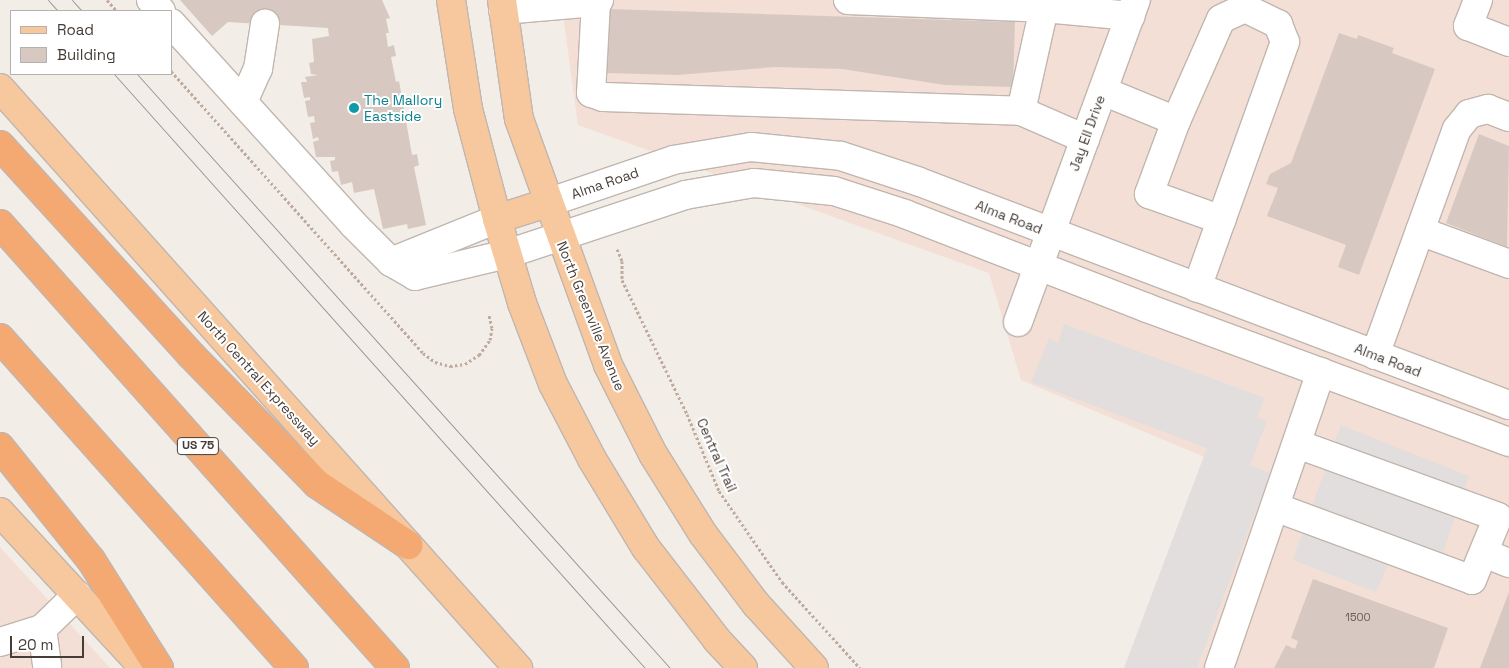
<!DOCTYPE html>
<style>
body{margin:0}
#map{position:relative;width:1509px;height:668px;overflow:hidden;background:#f3ede8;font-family:"Space Grotesk",sans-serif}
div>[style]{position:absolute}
.commercial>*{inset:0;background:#f3dfd5}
.parking>*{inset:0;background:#e2dedd}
.building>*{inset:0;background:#d7c9c2}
.path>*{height:3px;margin-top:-1.5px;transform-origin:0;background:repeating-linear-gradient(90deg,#bfab9e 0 2.5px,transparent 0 5px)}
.roads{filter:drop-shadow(1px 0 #c1b6af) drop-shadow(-1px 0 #c1b6af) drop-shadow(0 1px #c1b6af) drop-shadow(0 -1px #c1b6af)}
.minor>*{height:28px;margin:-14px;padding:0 14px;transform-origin:14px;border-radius:14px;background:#fff}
.major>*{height:28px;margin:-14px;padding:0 14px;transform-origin:14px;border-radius:14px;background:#f7c89d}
.highway>*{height:28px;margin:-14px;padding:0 14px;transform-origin:14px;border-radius:14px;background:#f4a973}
.tram>*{height:1px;margin:-0.5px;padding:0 0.5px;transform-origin:0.5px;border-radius:0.5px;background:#979797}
.dots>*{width:14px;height:14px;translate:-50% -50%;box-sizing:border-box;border:2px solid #fff;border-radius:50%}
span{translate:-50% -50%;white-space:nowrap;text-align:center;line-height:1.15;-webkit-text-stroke:4px #fff;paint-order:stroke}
.number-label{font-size:11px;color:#6a605a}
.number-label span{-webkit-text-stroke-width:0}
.shield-label span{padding:1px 4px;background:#fff;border:1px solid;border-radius:4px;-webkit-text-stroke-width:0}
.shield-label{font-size:12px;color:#463d37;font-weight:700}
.culture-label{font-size:14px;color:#0d838f}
.left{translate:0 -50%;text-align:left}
.street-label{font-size:14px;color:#463d37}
.legend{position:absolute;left:10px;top:10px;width:162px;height:65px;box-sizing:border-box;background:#fff;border:1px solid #b5b1af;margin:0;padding:6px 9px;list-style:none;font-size:15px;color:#463d37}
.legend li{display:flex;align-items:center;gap:10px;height:25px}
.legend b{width:25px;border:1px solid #b5b1af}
.scale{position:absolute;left:10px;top:636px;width:74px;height:22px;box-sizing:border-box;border:2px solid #463d37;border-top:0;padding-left:6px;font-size:15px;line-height:18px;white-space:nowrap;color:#463d37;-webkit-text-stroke:4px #fff;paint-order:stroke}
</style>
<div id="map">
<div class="commercial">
<div style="clip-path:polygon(561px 0,1509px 0,1509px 668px,1129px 668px,1209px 459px,1021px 380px,989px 273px,578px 125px)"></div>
<div style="clip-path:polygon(0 547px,110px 668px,0 668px)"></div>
</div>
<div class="parking">
<div style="clip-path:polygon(1064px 324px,1265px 398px,1257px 417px,1267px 421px,1250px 465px,1270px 473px,1197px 668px,1124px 668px,1207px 448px,1031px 382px,1049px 338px,1058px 343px)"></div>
<div style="clip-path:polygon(1341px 425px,1469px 476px,1433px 582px,1388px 565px,1376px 592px,1293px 560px)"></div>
</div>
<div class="building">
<div style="clip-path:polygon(180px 0,382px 0,390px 18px,386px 19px,389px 33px,386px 33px,388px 47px,394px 45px,396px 56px,391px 57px,396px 82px,399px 81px,412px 155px,417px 154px,419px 165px,414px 167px,426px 225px,408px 229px,407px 224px,383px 229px,374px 189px,354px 193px,352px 182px,341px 185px,338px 171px,332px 172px,330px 161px,335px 160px,335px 157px,316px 157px,313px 142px,319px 140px,318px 137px,313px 139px,310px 123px,315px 122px,314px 116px,308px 117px,305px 101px,310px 100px,310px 97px,304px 98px,301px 82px,307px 82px,305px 77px,318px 75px,311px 74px,309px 63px,314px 62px,312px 39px,329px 36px,328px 28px,228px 22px,212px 36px)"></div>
<div style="clip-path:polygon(609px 9px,1015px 22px,1013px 87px,945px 85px,842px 69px,775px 67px,677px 75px,607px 73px)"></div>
<div style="clip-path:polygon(1339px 33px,1357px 39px,1358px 35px,1394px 48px,1392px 53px,1435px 69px,1359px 275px,1338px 267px,1346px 245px,1267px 216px,1278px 188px,1266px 184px,1270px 174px,1291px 163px)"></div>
<div style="clip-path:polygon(1479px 134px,1509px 146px,1507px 247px,1446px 223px)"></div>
<div style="clip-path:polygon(1313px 579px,1448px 628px,1434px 668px,1274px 668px,1286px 645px,1295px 649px,1298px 641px,1291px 638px)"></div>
<div style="clip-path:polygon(1509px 592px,1509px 668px,1480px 668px)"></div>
</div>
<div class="path">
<div style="left:107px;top:0;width:15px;rotate:48deg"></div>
<div style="left:171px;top:71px;width:378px;rotate:48.2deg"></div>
<div style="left:423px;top:353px;width:15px;rotate:37deg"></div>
<div style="left:435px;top:362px;width:16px;rotate:15deg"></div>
<div style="left:450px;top:366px;width:15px;rotate:-8deg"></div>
<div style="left:465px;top:364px;width:17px;rotate:-33deg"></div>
<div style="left:479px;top:355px;width:19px;rotate:-54deg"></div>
<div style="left:490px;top:340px;width:12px;rotate:-81deg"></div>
<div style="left:492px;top:328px;width:13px;rotate:-103deg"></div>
<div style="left:617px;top:249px;width:13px;rotate:67deg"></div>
<div style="left:622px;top:261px;width:19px;rotate:90deg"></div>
<div style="left:622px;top:280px;width:149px;rotate:64.1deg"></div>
<div style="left:687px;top:414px;width:83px;rotate:67.4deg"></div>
<div style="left:719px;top:491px;width:111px;rotate:55.3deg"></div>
<div style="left:782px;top:582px;width:116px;rotate:47.8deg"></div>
</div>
<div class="roads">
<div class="minor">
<div style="left:151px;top:0;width:15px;rotate:48deg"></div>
<div style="left:599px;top:0;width:4px;rotate:146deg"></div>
<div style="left:596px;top:2px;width:91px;rotate:93.1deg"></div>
<div style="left:591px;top:93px;width:13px;rotate:18deg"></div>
<div style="left:603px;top:97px;width:418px;rotate:1.9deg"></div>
<div style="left:1021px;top:111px;width:70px;rotate:23.6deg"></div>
<div style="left:848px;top:0;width:196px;rotate:2.3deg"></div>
<div style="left:1478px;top:0;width:28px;rotate:111deg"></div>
<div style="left:1468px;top:26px;width:44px;rotate:21.3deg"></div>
<div style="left:503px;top:10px;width:93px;rotate:-4.9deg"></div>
<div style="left:171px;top:23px;width:271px;rotate:47.8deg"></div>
<div style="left:353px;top:224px;width:54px;rotate:45deg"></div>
<div style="left:391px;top:262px;width:28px;rotate:30deg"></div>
<div style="left:415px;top:276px;width:95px;rotate:-13.4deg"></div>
<div style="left:507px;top:254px;width:188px;rotate:-18.3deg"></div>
<div style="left:685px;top:195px;width:70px;rotate:-9.9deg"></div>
<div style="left:754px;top:183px;width:80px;rotate:5.7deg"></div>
<div style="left:834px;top:191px;width:75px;rotate:17.9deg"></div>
<div style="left:905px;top:214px;width:260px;rotate:21.2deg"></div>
<div style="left:1147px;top:308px;width:386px;rotate:20.3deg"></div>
<div style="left:1103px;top:91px;width:79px;rotate:22.3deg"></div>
<div style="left:1176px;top:121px;width:111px;rotate:-66.2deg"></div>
<div style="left:1221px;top:19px;width:26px;rotate:-25deg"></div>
<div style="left:1245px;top:8px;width:37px;rotate:26deg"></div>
<div style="left:1278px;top:24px;width:19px;rotate:69deg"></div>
<div style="left:1285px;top:42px;width:261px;rotate:109.7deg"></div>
<div style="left:243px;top:102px;width:36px;rotate:-66deg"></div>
<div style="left:258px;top:69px;width:46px;rotate:-81.2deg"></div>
<div style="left:1021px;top:111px;width:106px;rotate:-77.4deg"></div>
<div style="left:1044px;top:8px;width:87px;rotate:5.3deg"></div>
<div style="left:1176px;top:121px;width:78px;rotate:110.3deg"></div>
<div style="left:1149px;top:194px;width:77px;rotate:19.6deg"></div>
<div style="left:547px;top:203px;width:133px;rotate:-18.8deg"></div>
<div style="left:673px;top:160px;width:79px;rotate:-9.5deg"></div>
<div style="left:751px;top:147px;width:90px;rotate:5.7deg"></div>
<div style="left:841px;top:156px;width:80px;rotate:18.2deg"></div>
<div style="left:917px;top:181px;width:633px;rotate:20.73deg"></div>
<div style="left:1420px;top:231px;width:95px;rotate:20.3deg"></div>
<div style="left:391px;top:262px;width:114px;rotate:-22.1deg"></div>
<div style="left:1018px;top:322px;width:343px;rotate:-69.9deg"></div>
<div style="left:1375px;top:355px;width:240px;rotate:-70.1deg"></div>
<div style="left:1457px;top:129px;width:19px;rotate:-51deg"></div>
<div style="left:1469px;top:114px;width:20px;rotate:-15deg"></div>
<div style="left:1488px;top:109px;width:22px;rotate:21deg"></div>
<div style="left:1275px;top:507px;width:210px;rotate:20.3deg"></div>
<div style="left:1472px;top:580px;width:68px;rotate:-67.6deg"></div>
<div style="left:1498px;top:517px;width:214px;rotate:-160deg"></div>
<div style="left:1484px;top:553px;width:27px;rotate:22deg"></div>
<div style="left:42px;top:629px;width:37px;rotate:82deg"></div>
<div style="left:0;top:642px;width:44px;rotate:-17.2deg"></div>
<div style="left:42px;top:629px;width:49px;rotate:-44.2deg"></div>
<div style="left:1219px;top:668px;width:313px;rotate:-71deg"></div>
</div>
<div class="major">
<div style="left:451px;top:0;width:110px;rotate:81.1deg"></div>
<div style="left:468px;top:109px;width:114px;rotate:75.2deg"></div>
<div style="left:497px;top:219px;width:88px;rotate:73.4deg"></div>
<div style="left:522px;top:303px;width:87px;rotate:69.1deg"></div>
<div style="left:553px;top:384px;width:85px;rotate:62.5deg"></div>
<div style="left:592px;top:459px;width:104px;rotate:58.8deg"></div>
<div style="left:646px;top:548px;width:116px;rotate:52.3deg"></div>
<div style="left:717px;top:640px;width:38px;rotate:47deg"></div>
<div style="left:502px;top:0;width:120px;rotate:81.9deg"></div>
<div style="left:519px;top:119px;width:262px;rotate:70.1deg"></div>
<div style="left:608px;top:365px;width:100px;rotate:63.2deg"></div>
<div style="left:653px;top:454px;width:94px;rotate:58deg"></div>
<div style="left:703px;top:534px;width:88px;rotate:52.9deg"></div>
<div style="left:756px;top:604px;width:86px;rotate:47.8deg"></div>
<div style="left:0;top:88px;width:778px;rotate:48.23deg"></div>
<div style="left:497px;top:219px;width:52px;rotate:-17.7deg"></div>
<div style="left:0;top:512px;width:212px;rotate:47.3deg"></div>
</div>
<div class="highway">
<div style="left:0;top:145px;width:284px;rotate:47.7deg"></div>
<div style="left:191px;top:355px;width:180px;rotate:45.7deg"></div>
<div style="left:317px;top:484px;width:110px;rotate:33.8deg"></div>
<div style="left:0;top:224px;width:594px;rotate:48.34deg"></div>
<div style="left:0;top:338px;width:442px;rotate:48.3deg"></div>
<div style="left:0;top:447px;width:145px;rotate:51.2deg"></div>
<div style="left:91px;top:560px;width:128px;rotate:57.8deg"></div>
</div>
</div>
<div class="tram">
<div style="left:48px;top:0;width:15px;rotate:48deg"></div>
<div style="left:72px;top:0;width:15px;rotate:48deg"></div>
<div style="left:114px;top:74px;width:797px;rotate:48.21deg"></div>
<div style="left:137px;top:74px;width:798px;rotate:48.1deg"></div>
</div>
<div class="dots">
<div style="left:354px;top:108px;background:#0f9aa8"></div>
</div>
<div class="number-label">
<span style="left:1358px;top:617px">1500</span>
</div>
<div class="shield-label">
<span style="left:198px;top:446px">US 75</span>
</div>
<div class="culture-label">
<span class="left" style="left:364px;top:108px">The Mallory<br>Eastside</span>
</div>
<div class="street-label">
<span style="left:1087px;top:133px;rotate:-70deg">Jay Ell Drive</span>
<span style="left:605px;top:183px;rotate:-19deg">Alma Road</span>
<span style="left:1009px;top:217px;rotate:21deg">Alma Road</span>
<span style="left:591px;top:316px;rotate:68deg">North Greenville Avenue</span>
<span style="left:1388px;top:360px;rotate:21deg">Alma Road</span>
<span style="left:259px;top:378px;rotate:48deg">North Central Expressway</span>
<span style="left:717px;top:455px;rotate:66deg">Central Trail</span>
</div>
<ul class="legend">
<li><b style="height:6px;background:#f7c89d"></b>Road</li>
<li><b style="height:14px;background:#d7c9c2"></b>Building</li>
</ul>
<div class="scale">20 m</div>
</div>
